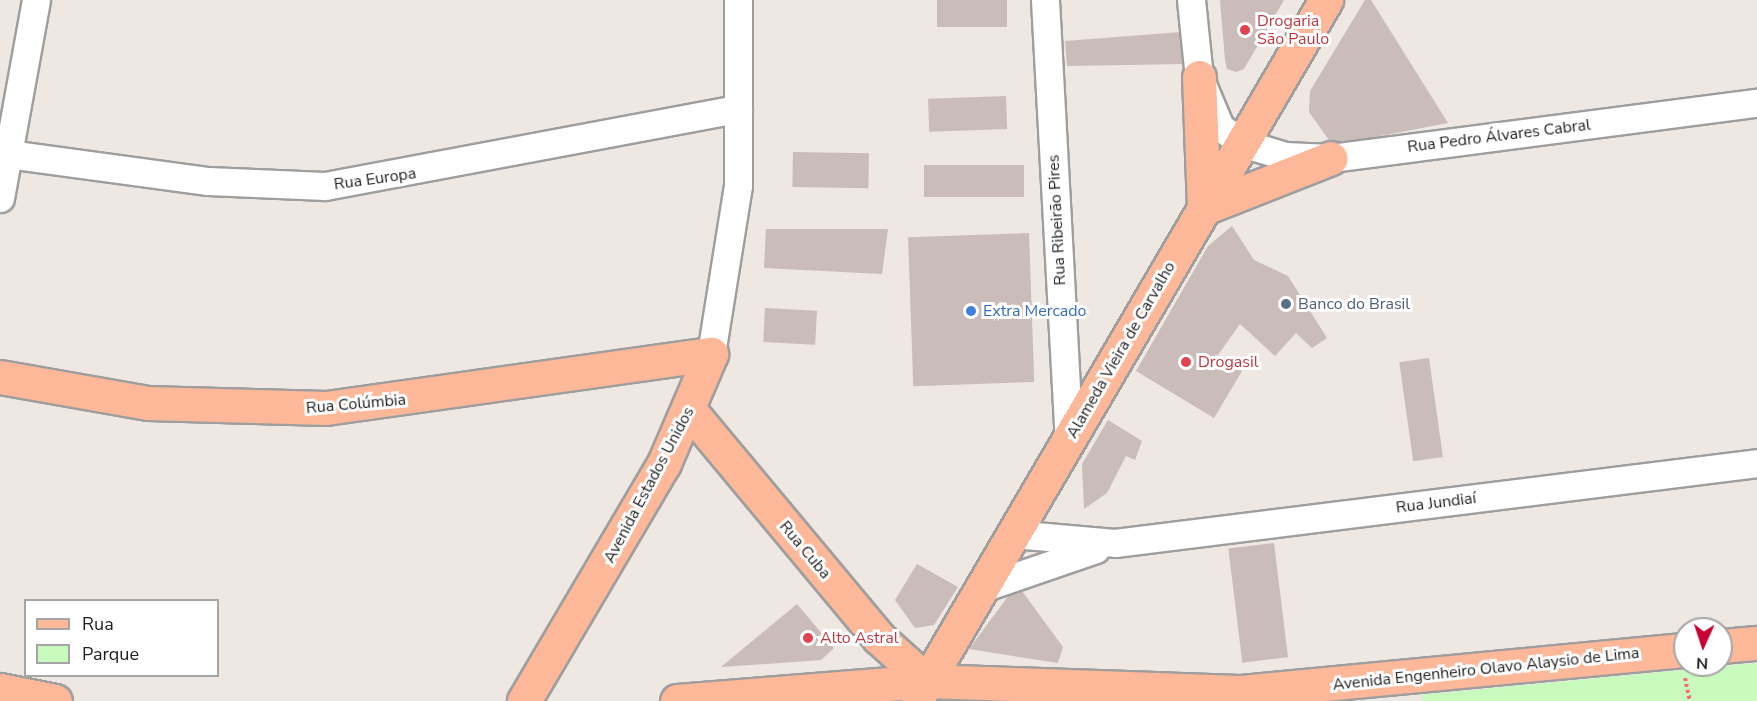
<!DOCTYPE html>
<meta charset="utf-8">
<style>
body{margin:0}
#map{position:relative;width:1757px;height:701px;overflow:hidden;background:#eee7e2;font-family:"Nunito Sans",sans-serif}
div>[style]{position:absolute}
.park>*{inset:0;background:#c8fabe}
.building>*{inset:0;background:#cabcb9;transform-origin:0 0}
.path>*{height:4px;margin-top:-2px;transform-origin:0;background:repeating-linear-gradient(90deg,#fb667d 0 3px,transparent 0 6px)}
.roads{filter:drop-shadow(2px 0 #9e9e9e) drop-shadow(-2px 0 #9e9e9e) drop-shadow(0 2px #9e9e9e) drop-shadow(0 -2px #9e9e9e)}
.minor>*{height:27px;margin:-13.5px;padding:0 13.5px;transform-origin:13.5px;border-radius:13.5px;background:#fff}
.major>*{height:33px;margin:-16.5px;padding:0 16.5px;transform-origin:16.5px;border-radius:16.5px;background:#fdb899}
.dots>*{width:16px;height:16px;translate:-50% -50%;box-sizing:border-box;border:3px solid #fff;border-radius:50%}
span{translate:-50% -50%;white-space:nowrap;text-align:center;line-height:1.15;-webkit-text-stroke:6px #fff;paint-order:stroke}
.health-label{font-size:16px;color:#be3a42}
.left{translate:0 -50%;text-align:left}
.street-label{font-size:16px;color:#1d1d1d}
.service-label{font-size:16px;color:#4e5e75}
.shop-label{font-size:16px;color:#366cbe}
.legend{position:absolute;left:24px;top:599px;width:195px;height:78px;box-sizing:border-box;background:#fff;border:2px solid #a5a5a5;margin:0;padding:8px 10px;list-style:none;font-size:18px;color:#1d1d1d}
.legend li{display:flex;align-items:center;gap:12px;height:30px}
.legend b{width:30px;border:2px solid #a5a5a5}
.north{position:absolute;left:1673px;top:617px;width:60px;height:60px;box-sizing:border-box;background:#fff;border:2px solid #a5a5a5;border-radius:50%;rotate:183deg;font-size:16px;font-weight:700;line-height:24px;text-align:center;color:#1d1d1d}
.north::after{content:'';display:block;margin:auto;width:21px;height:27px;background:#c90034;clip-path:polygon(50% 0,100% 100%,50% 72%,0 100%)}
</style>
<div id="map">
<div class="park">
<div style="clip-path:polygon(1757px 663px,1757px 701px,1423px 701px,1421px 695px)"></div>
</div>
<div class="building">
<div style="left:937px;top:0;width:70px;height:27px"></div>
<div style="clip-path:polygon(1220px 0,1284px 0,1244px 69px,1236px 72px,1227px 69px,1225px 60px)"></div>
<div style="clip-path:polygon(1365px 0,1371px 0,1448px 123px,1344px 143px,1329px 140px,1309px 112px,1310px 91px)"></div>
<div style="clip-path:polygon(1181px 32px,1183px 64px,1067px 66px,1065px 41px)"></div>
<div style="left:1006px;top:96px;width:33px;height:78px;rotate:88deg"></div>
<div style="left:793px;top:152px;width:76px;height:35px;rotate:1deg"></div>
<div style="left:1024px;top:165px;width:32px;height:100px;rotate:90deg"></div>
<div style="clip-path:polygon(1232px 226px,1254px 260px,1288px 276px,1327px 338px,1312px 348px,1296px 333px,1275px 356px,1240px 324px,1218px 355px,1242px 371px,1214px 418px,1136px 371px,1208px 246px)"></div>
<div style="clip-path:polygon(766px 229px,888px 229px,882px 274px,764px 268px)"></div>
<div style="left:1029px;top:233px;width:149px;height:121px;rotate:88deg"></div>
<div style="left:765px;top:308px;width:52px;height:34px;rotate:3deg"></div>
<div style="left:1429px;top:358px;width:100px;height:30px;rotate:82deg"></div>
<div style="clip-path:polygon(1108px 420px,1142px 441px,1135px 460px,1126px 456px,1107px 493px,1084px 509px,1082px 464px)"></div>
<div style="left:1274px;top:543px;width:115px;height:46px;rotate:83deg"></div>
<div style="clip-path:polygon(917px 564px,958px 587px,934px 625px,915px 628px,895px 600px)"></div>
<div style="clip-path:polygon(1012px 591px,1022px 591px,1063px 647px,1058px 663px,969px 649px)"></div>
<div style="clip-path:polygon(797px 604px,834px 648px,821px 660px,721px 667px)"></div>
</div>
<div class="path">
<div style="left:1685px;top:678px;width:24px;rotate:78deg"></div>
</div>
<div class="roads">
<div class="minor">
<div style="left:1045px;top:0;width:441px;rotate:86.9deg"></div>
<div style="left:1191px;top:0;width:77px;rotate:84.1deg"></div>
<div style="left:1199px;top:77px;width:54px;rotate:67.2deg"></div>
<div style="left:1220px;top:127px;width:27px;rotate:36deg"></div>
<div style="left:1242px;top:143px;width:45px;rotate:16.8deg"></div>
<div style="left:1285px;top:156px;width:46px;rotate:2.5deg"></div>
<div style="left:1331px;top:158px;width:430px;rotate:-7.4deg"></div>
<div style="left:8px;top:154px;width:202px;rotate:7.7deg"></div>
<div style="left:208px;top:181px;width:117px;rotate:2.4deg"></div>
<div style="left:325px;top:186px;width:420px;rotate:-10.6deg"></div>
<div style="left:0;top:198px;width:201px;rotate:-79.7deg"></div>
<div style="left:711px;top:354px;width:170px;rotate:-80.9deg"></div>
<div style="left:738px;top:186px;width:186px;rotate:-90deg"></div>
<div style="left:1013px;top:534px;width:102px;rotate:5deg"></div>
<div style="left:1115px;top:543px;width:647px;rotate:-7.1deg"></div>
<div style="left:982px;top:588px;width:120px;rotate:-18.9deg"></div>
</div>
<div class="major">
<div style="left:1199px;top:77px;width:131px;rotate:87.8deg"></div>
<div style="left:1204px;top:208px;width:136px;rotate:-21.5deg"></div>
<div style="left:0;top:377px;width:150px;rotate:10deg"></div>
<div style="left:148px;top:403px;width:178px;rotate:1.6deg"></div>
<div style="left:326px;top:408px;width:389px;rotate:-8deg"></div>
<div style="left:711px;top:354px;width:119px;rotate:113.3deg"></div>
<div style="left:664px;top:463px;width:276px;rotate:120.5deg"></div>
<div style="left:690px;top:411px;width:295px;rotate:50.2deg"></div>
<div style="left:879px;top:638px;width:64px;rotate:41.9deg"></div>
<div style="left:1721px;top:646px;width:36px;rotate:-5deg"></div>
<div style="left:0;top:690px;width:56px;rotate:11.3deg"></div>
<div style="left:918px;top:697px;width:808px;rotate:-59.66deg"></div>
<div style="left:677px;top:701px;width:251px;rotate:-4.6deg"></div>
<div style="left:927px;top:681px;width:312px;rotate:2deg"></div>
<div style="left:1239px;top:692px;width:448px;rotate:-5.4deg"></div>
</div>
</div>
<div class="dots">
<div style="left:1245px;top:30px;background:#e0444e"></div>
<div style="left:1286px;top:304px;background:#5c6f8a"></div>
<div style="left:971px;top:311px;background:#3f7fe0"></div>
<div style="left:1186px;top:362px;background:#e0444e"></div>
<div style="left:808px;top:638px;background:#e0444e"></div>
</div>
<div class="health-label">
<span class="left" style="left:1257px;top:30px">Drogaria<br>São Paulo</span>
<span class="left" style="left:1198px;top:362px">Drogasil</span>
<span class="left" style="left:820px;top:638px">Alto Astral</span>
</div>
<div class="street-label">
<span style="left:1499px;top:136px;rotate:-7deg">Rua Pedro Álvares Cabral</span>
<span style="left:375px;top:179px;rotate:-8deg">Rua Europa</span>
<span style="left:1057px;top:220px;rotate:-93deg">Rua Ribeirão Pires</span>
<span style="left:1121px;top:350px;rotate:-60deg">Alameda Vieira de Carvalho</span>
<span style="left:356px;top:404px;rotate:-5deg">Rua Colúmbia</span>
<span style="left:649px;top:485px;rotate:-62deg">Avenida Estados Unidos</span>
<span style="left:1436px;top:503px;rotate:-7deg">Rua Jundiaí</span>
<span style="left:805px;top:550px;rotate:50deg">Rua Cuba</span>
<span style="left:1486px;top:669px;rotate:-6deg">Avenida Engenheiro Olavo Alaysio de Lima</span>
</div>
<div class="service-label">
<span class="left" style="left:1298px;top:304px">Banco do Brasil</span>
</div>
<div class="shop-label">
<span class="left" style="left:983px;top:311px">Extra Mercado</span>
</div>
<ul class="legend">
<li><b style="height:8px;background:#fdb899"></b>Rua</li>
<li><b style="height:16px;background:#c8fabe"></b>Parque</li>
</ul>
<div class="north">N</div>
</div>
